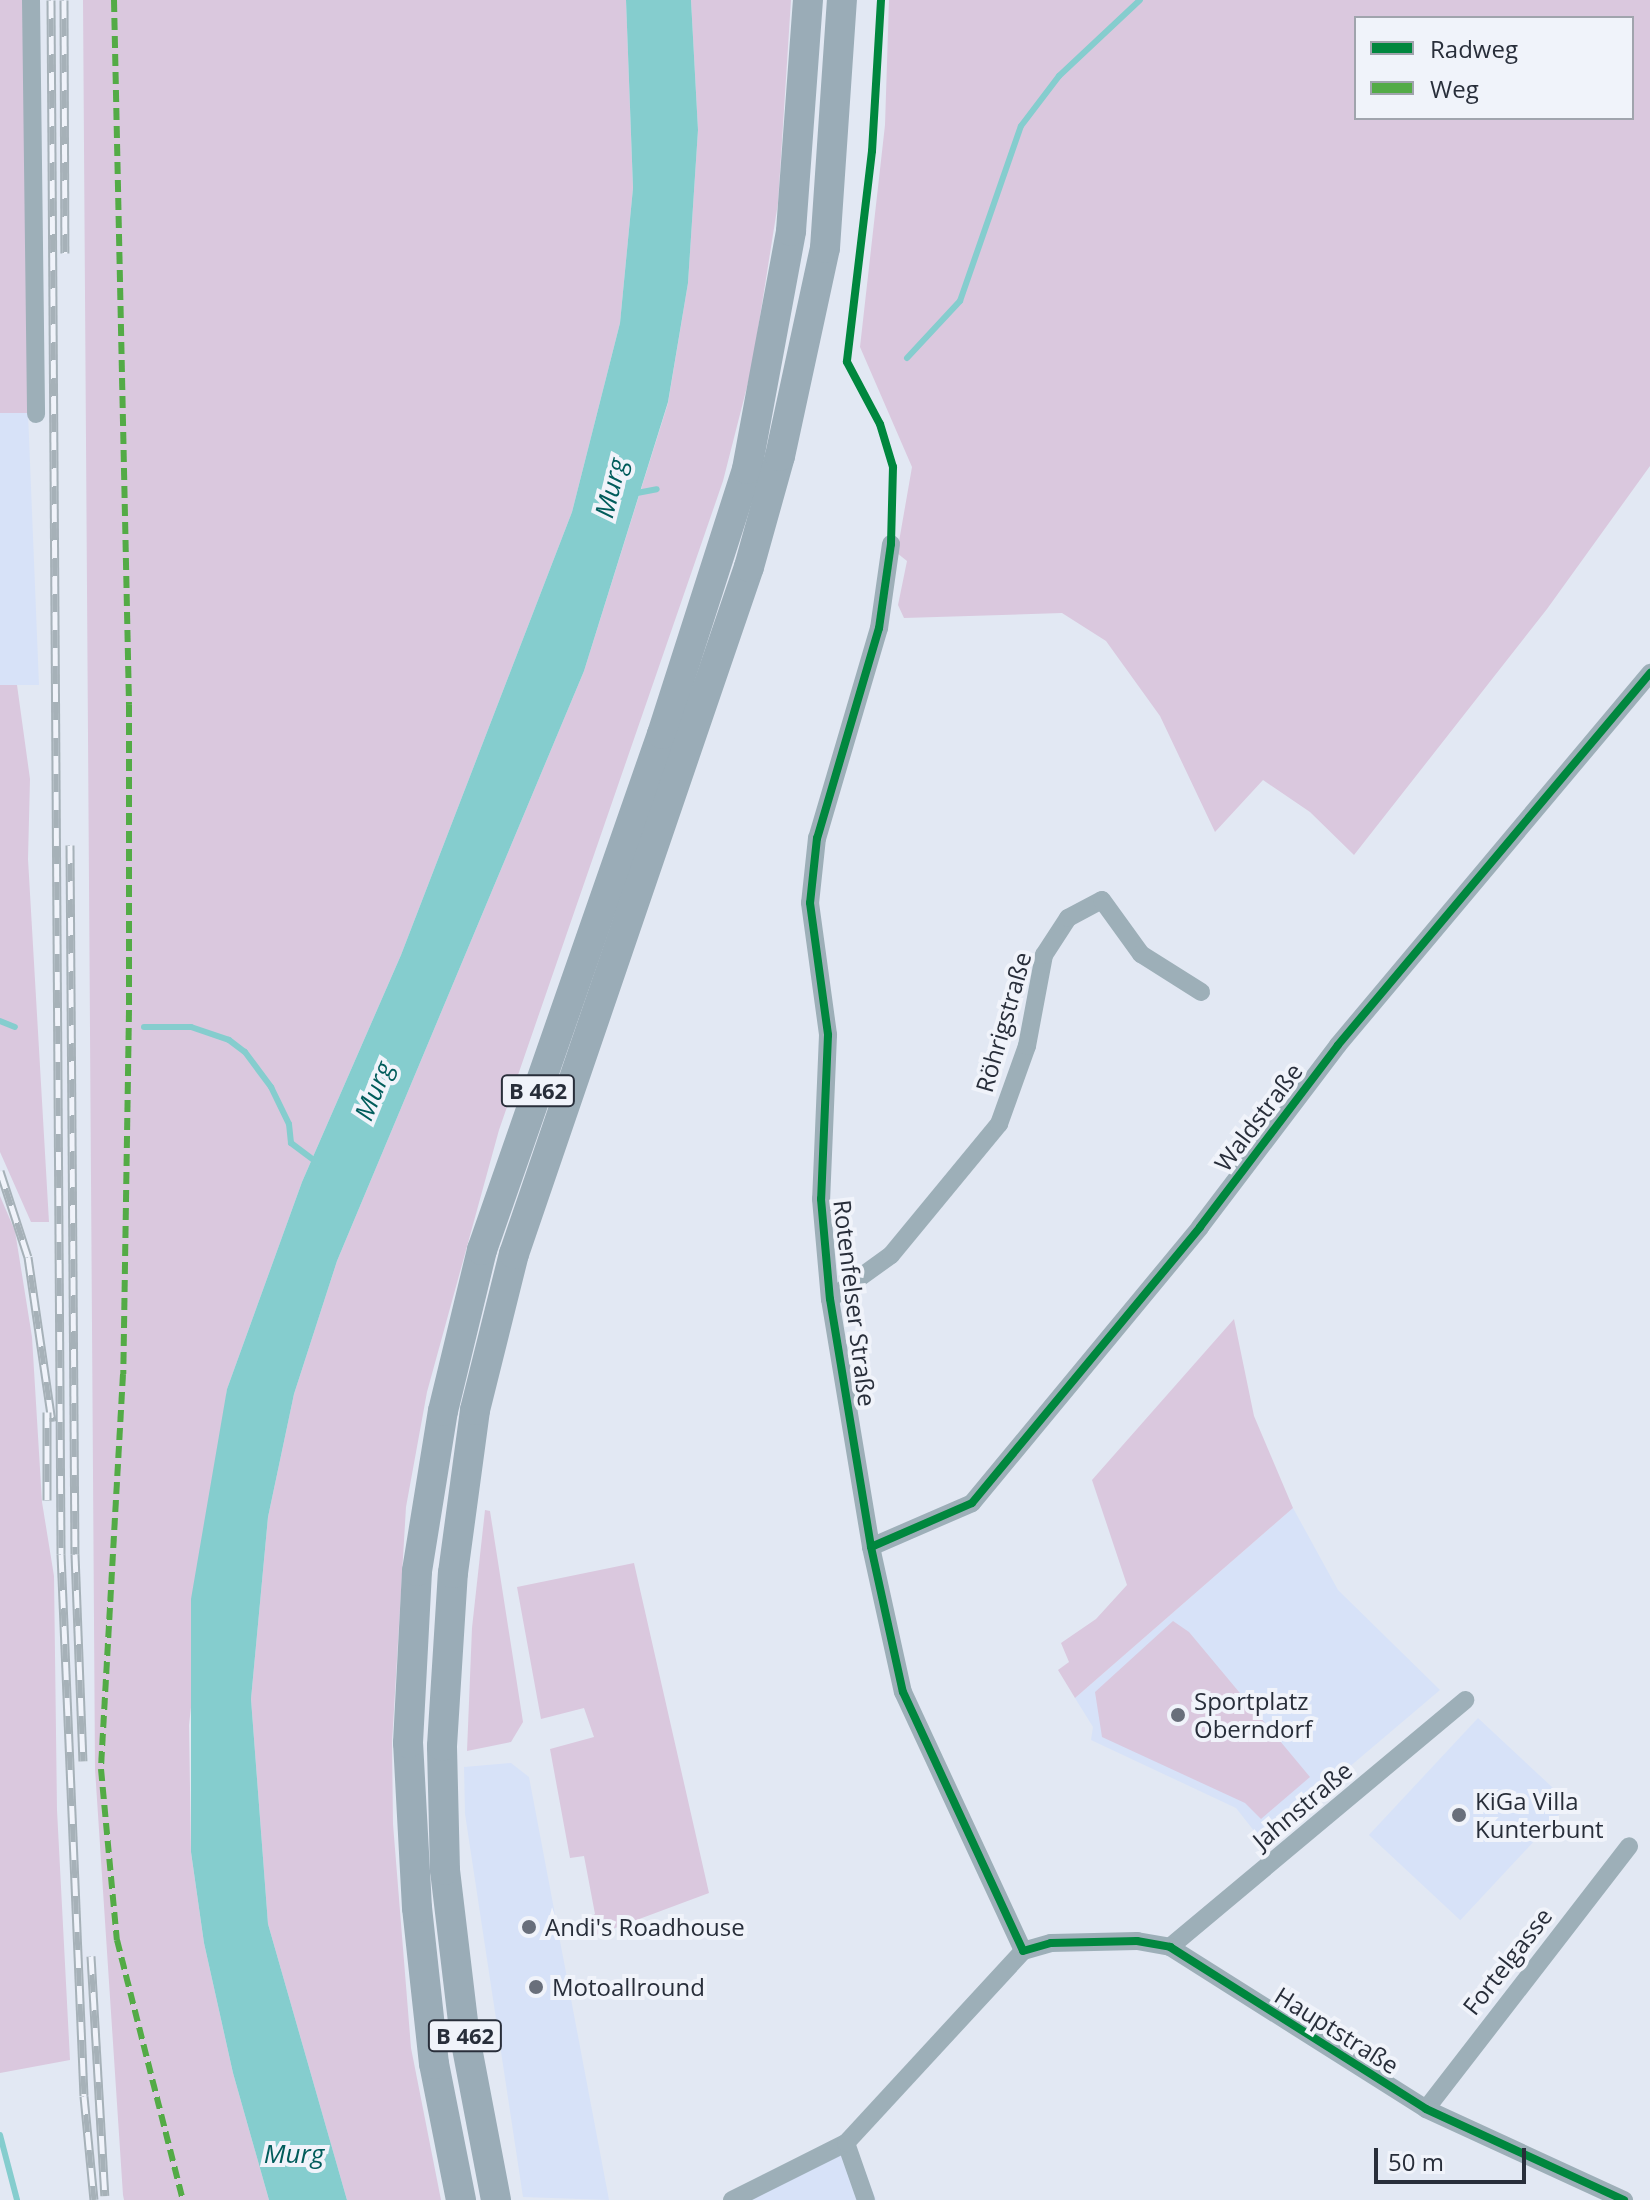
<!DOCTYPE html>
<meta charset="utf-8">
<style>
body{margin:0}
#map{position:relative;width:1650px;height:2200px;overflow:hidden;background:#e2e8f3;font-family:"Open Sans",sans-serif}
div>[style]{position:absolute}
.built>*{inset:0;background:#d7e2f8;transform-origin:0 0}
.green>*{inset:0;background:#dac8de}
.water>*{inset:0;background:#85cdce}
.stream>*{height:6px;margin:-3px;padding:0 3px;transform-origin:3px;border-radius:3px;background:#85cdce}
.minor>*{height:18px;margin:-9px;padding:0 9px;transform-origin:9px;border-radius:9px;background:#9dafb8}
.trunk>*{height:30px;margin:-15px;padding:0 15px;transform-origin:15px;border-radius:15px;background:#9aacb7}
.rail>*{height:9px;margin-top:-4.5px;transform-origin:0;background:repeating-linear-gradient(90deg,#f0f3fa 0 18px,#a6b1b8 0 36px);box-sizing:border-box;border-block:2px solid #a6b1b8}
.quiet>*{height:6px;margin-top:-3px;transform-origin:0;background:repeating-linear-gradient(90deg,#53ab46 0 12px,transparent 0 18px)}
.cycleway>*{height:8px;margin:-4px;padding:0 4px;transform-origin:4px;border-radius:4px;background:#00873e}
.dots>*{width:22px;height:22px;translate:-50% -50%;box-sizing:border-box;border:4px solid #f0f3fa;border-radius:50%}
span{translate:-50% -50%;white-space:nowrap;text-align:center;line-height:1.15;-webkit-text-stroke:8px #f0f3fa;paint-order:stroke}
.shield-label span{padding:2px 6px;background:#f0f3fa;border:2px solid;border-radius:6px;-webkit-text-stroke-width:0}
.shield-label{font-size:22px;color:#282e3a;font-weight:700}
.street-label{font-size:24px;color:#282e3a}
.poi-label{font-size:24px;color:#282e3a}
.left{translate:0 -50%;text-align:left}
.water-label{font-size:26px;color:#005c5b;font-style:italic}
.legend{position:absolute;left:1354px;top:16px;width:280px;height:104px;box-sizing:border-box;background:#f0f3fa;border:2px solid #a0a4ad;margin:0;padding:10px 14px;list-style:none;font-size:24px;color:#282e3a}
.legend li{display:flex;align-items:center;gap:16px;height:40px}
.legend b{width:40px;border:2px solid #a0a4ad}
.scale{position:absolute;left:1374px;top:2148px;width:152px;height:36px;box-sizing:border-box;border:4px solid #282e3a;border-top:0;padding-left:10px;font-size:24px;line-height:28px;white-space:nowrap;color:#282e3a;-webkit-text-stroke:6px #f0f3fa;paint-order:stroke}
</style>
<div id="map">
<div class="built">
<div style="clip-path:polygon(0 0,28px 413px,39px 685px,0 685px)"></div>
<div style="clip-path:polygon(1293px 1508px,1338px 1590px,1440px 1690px,1262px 1841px,1236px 1808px,1091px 1740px,1093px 1727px,1075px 1698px)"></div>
<div style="left:1478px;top:1718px;width:125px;height:160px;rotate:43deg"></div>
<div style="clip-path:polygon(511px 1763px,529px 1777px,609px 2200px,523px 2197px,465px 1814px,464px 1767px)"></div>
<div style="clip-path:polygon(856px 2147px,876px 2200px,741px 2200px)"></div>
</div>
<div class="green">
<div style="clip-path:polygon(0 0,23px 0,28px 413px,0 413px)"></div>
<div style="clip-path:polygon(83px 0,626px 0,633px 188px,620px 323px,572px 512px,401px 955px,302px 1182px,227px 1389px,189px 1725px,191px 1852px,204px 1943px,233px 2073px,269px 2200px,124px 2200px,123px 2195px,95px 1769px)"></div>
<div style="clip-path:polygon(691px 0,791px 0,778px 203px,752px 367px,723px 481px,499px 1130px,427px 1392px,406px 1507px,392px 1743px,393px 1824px,411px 2048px,441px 2200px,347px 2200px,268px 1924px,251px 1699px,268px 1517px,294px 1394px,337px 1261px,584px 671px,668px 403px,688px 283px,698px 130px)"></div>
<div style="clip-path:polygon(evenodd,889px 0,1650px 0,1650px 466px,1547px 609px,1354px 855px,1310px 812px,1263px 780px,1215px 832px,1160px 716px,1106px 641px,1062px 613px,904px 618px,898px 605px,907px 561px,897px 553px,912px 467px,860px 347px,885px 125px,889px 0,1356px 18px,1632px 18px,1632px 118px,1356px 118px,1356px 18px)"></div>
<div style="clip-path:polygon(0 685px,17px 685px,30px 779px,28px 859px,49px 1222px,31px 1222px,0 1152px)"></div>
<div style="clip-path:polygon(0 1196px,15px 1231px,32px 1337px,42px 1502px,54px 1576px,57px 1810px,70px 2060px,0 2073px)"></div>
<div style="clip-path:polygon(1234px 1319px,1254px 1416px,1293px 1508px,1075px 1698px,1058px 1670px,1069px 1662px,1061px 1643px,1096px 1619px,1127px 1585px,1092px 1480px)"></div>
<div style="clip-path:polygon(485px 1510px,490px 1511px,523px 1722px,511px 1742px,467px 1751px,472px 1628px)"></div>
<div style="clip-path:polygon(634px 1563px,709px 1893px,591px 1937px,586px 1920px,595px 1914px,584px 1856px,570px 1858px,550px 1749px,594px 1737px,584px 1708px,541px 1719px,517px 1587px)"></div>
<div style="clip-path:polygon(1173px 1621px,1189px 1632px,1310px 1777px,1261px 1819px,1245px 1803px,1102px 1737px,1095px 1692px)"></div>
</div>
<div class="water">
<div style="clip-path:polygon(626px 0,691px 0,698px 130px,688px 283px,668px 402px,584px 671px,337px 1261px,294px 1394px,268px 1517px,251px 1699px,268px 1924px,347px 2200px,269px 2200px,233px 2073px,204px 1943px,191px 1852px,191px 1599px,227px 1389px,302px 1182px,401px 955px,572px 512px,620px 323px,633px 188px)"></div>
</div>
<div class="stream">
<div style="left:907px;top:358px;width:78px;rotate:-47.1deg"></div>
<div style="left:960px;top:301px;width:185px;rotate:-70.8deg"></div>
<div style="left:1021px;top:126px;width:63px;rotate:-52.8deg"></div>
<div style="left:1059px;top:76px;width:111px;rotate:-43.2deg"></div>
<div style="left:637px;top:493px;width:20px;rotate:-11deg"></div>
<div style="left:0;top:1021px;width:16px;rotate:22deg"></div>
<div style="left:144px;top:1027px;width:47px"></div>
<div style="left:191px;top:1027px;width:40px;rotate:18.9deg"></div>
<div style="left:229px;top:1040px;width:20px;rotate:37deg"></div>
<div style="left:245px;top:1052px;width:44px;rotate:53.4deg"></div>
<div style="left:271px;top:1087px;width:41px;rotate:64.1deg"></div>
<div style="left:289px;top:1124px;width:19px;rotate:84deg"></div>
<div style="left:291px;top:1143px;width:34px;rotate:37deg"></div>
<div style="left:0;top:2135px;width:67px;rotate:75.3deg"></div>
</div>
<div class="minor">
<div style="left:31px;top:0;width:414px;rotate:89.3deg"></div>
<div style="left:891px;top:544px;width:85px;rotate:98.1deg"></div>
<div style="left:879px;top:628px;width:219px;rotate:106.4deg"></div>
<div style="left:817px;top:838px;width:65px;rotate:96.1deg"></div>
<div style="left:810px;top:903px;width:133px;rotate:82.2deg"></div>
<div style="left:828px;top:1035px;width:164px;rotate:92.4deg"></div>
<div style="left:821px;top:1199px;width:100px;rotate:84.9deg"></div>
<div style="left:830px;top:1299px;width:251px;rotate:80.6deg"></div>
<div style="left:871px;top:1547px;width:148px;rotate:77.6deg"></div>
<div style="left:903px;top:1692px;width:285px;rotate:65.1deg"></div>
<div style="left:830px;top:1299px;width:75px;rotate:-35.8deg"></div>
<div style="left:891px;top:1255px;width:170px;rotate:-50.5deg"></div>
<div style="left:999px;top:1124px;width:83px;rotate:-70.3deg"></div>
<div style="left:1027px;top:1046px;width:93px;rotate:-79.4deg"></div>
<div style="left:1044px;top:955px;width:44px;rotate:-57deg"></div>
<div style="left:1068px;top:918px;width:38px;rotate:-28deg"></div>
<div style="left:1102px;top:900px;width:67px;rotate:54.2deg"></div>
<div style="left:1141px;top:954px;width:71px;rotate:32.3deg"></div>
<div style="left:871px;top:1547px;width:110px;rotate:-23.5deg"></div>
<div style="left:972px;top:1503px;width:358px;rotate:-50.4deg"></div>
<div style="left:1200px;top:1227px;width:228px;rotate:-52.8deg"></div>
<div style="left:1338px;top:1045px;width:486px;rotate:-50deg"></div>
<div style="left:1170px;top:1947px;width:385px;rotate:-39.9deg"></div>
<div style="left:1426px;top:2109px;width:332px;rotate:-52.3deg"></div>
<div style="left:846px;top:2143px;width:60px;rotate:70.7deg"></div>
<div style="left:732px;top:2200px;width:127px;rotate:-26.6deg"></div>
<div style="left:846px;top:2143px;width:261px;rotate:-47.3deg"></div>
<div style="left:1023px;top:1951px;width:29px;rotate:-16deg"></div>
<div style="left:1051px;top:1943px;width:86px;rotate:-1.3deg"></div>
<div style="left:1137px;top:1941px;width:34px;rotate:10deg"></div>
<div style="left:1170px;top:1947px;width:303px;rotate:32.3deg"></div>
<div style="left:1426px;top:2109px;width:218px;rotate:24.7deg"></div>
</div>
<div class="trunk">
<div style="left:461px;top:2200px;width:139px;rotate:-101.2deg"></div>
<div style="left:434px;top:2064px;width:157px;rotate:-96.2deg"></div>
<div style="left:417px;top:1908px;width:165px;rotate:-93.1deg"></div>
<div style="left:408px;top:1743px;width:172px;rotate:-87deg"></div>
<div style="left:417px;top:1571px;width:162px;rotate:-80.8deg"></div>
<div style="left:443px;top:1411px;width:166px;rotate:-76.4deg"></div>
<div style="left:482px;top:1250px;width:546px;rotate:-70.77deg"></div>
<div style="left:662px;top:734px;width:278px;rotate:-72.2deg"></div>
<div style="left:747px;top:469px;width:242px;rotate:-79.5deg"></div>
<div style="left:791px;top:231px;width:232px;rotate:-85.8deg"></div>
<div style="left:496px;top:2200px;width:165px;rotate:-100.8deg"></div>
<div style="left:465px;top:2038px;width:169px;rotate:-96.8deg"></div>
<div style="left:445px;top:1870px;width:124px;rotate:-91.4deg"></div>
<div style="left:442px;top:1746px;width:173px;rotate:-86.4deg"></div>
<div style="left:453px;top:1573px;width:164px;rotate:-82.3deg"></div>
<div style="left:475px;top:1410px;width:161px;rotate:-76deg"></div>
<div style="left:514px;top:1254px;width:726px;rotate:-71.12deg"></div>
<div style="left:749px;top:567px;width:115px;rotate:-74.4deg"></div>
<div style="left:780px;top:456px;width:213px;rotate:-77.8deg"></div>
<div style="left:825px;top:248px;width:249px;rotate:-86.1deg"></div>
</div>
<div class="rail">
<div style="left:51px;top:0;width:1554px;rotate:89.63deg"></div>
<div style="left:61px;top:1554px;width:542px;rotate:87.57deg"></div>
<div style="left:84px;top:2096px;width:104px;rotate:84.5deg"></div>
<div style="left:64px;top:0;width:253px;rotate:89.8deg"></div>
<div style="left:70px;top:845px;width:709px;rotate:89.6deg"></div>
<div style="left:75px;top:1554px;width:207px;rotate:87.8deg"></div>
<div style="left:0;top:1171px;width:90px;rotate:72deg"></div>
<div style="left:28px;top:1257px;width:166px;rotate:81.7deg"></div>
<div style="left:47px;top:1500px;width:88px;rotate:-90deg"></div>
<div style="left:91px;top:1956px;width:240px;rotate:86.7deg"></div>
</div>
<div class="quiet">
<div style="left:114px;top:0;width:705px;rotate:88.78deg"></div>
<div style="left:129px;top:705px;width:305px;rotate:90deg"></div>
<div style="left:129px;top:1010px;width:364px;rotate:90.9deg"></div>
<div style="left:123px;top:1374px;width:396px;rotate:93.2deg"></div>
<div style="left:101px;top:1769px;width:172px;rotate:84.7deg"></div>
<div style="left:117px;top:1940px;width:268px;rotate:75.8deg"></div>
</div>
<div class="cycleway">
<div style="left:881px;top:0;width:151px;rotate:93.4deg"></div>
<div style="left:872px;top:151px;width:212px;rotate:96.8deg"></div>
<div style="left:847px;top:362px;width:70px;rotate:62deg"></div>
<div style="left:880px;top:424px;width:45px;rotate:73.2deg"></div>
<div style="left:893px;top:467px;width:77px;rotate:91.5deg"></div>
<div style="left:891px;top:544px;width:85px;rotate:98.1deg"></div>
<div style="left:879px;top:628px;width:219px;rotate:106.4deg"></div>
<div style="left:817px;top:838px;width:65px;rotate:96.1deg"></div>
<div style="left:810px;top:903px;width:133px;rotate:82.2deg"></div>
<div style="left:828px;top:1035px;width:164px;rotate:92.4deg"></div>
<div style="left:821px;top:1199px;width:100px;rotate:84.9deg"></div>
<div style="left:830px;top:1299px;width:251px;rotate:80.6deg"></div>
<div style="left:871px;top:1547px;width:148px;rotate:77.6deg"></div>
<div style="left:903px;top:1692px;width:285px;rotate:65.1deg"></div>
<div style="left:1023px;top:1951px;width:29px;rotate:-16deg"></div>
<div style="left:1051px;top:1943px;width:86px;rotate:-1.3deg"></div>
<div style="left:1137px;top:1941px;width:34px;rotate:10deg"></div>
<div style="left:1170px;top:1947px;width:303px;rotate:32.3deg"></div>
<div style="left:1426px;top:2109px;width:218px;rotate:24.7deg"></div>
<div style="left:871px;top:1547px;width:110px;rotate:-23.5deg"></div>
<div style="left:972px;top:1503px;width:358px;rotate:-50.4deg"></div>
<div style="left:1200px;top:1227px;width:228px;rotate:-52.8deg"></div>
<div style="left:1338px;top:1045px;width:486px;rotate:-50deg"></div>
</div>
<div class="dots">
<div style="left:1178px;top:1715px;background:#696f7b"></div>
<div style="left:1459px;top:1815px;background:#696f7b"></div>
<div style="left:529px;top:1927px;background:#696f7b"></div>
<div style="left:536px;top:1987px;background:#696f7b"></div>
</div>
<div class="shield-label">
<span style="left:538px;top:1091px">B 462</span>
<span style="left:465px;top:2036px">B 462</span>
</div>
<div class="street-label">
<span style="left:1003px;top:1022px;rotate:-74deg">Röhrigstraße</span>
<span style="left:1258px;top:1117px;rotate:-53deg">Waldstraße</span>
<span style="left:855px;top:1303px;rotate:83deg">Rotenfelser Straße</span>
<span style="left:1302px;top:1805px;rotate:-40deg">Jahnstraße</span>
<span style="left:1507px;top:1961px;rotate:-52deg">Fortelgasse</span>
<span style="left:1337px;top:2030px;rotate:32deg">Hauptstraße</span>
</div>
<div class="poi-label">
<span class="left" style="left:1194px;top:1715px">Sportplatz<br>Oberndorf</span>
<span class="left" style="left:1475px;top:1815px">KiGa Villa<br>Kunterbunt</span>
<span class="left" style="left:545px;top:1927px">Andi's Roadhouse</span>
<span class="left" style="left:552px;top:1987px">Motoallround</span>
</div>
<div class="water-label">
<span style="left:611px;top:488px;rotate:-76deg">Murg</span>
<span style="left:374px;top:1091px;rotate:-68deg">Murg</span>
<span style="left:294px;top:2154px">Murg</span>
</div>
<ul class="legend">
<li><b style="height:10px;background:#00873e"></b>Radweg</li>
<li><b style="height:10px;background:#53ab46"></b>Weg</li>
</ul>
<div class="scale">50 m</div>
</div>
